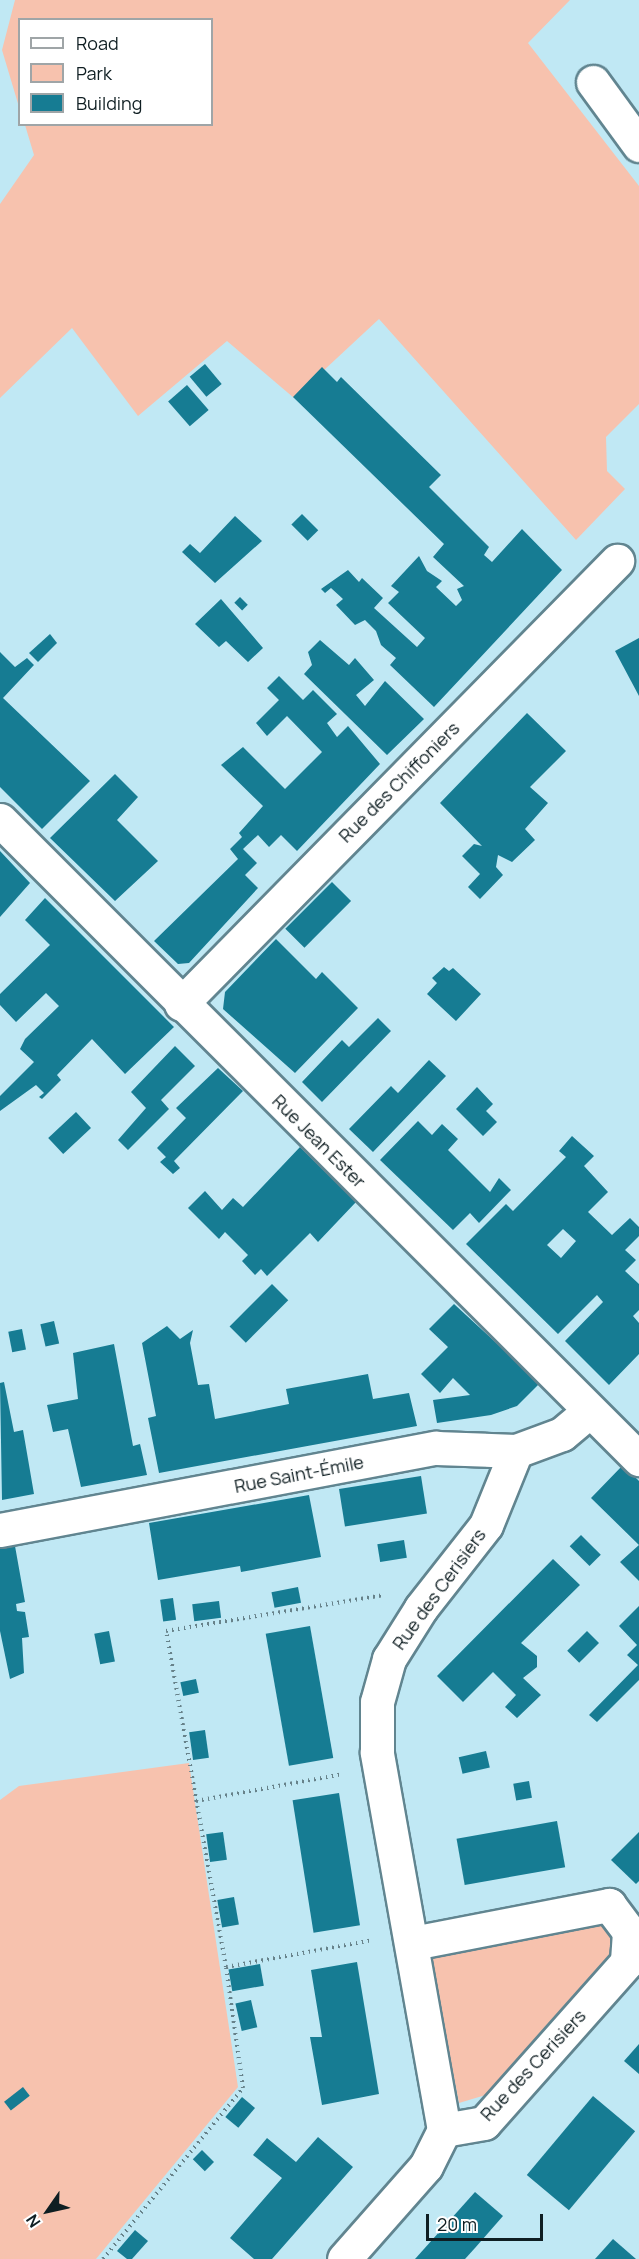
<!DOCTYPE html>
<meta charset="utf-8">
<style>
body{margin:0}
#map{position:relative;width:639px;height:2259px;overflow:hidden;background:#c0e8f4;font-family:Manrope,sans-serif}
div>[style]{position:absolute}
.green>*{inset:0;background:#f7c2ae}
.building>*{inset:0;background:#167c93;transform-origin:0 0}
.path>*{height:4px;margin-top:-2px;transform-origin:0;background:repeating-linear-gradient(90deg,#67828a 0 1.5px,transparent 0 6px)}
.roads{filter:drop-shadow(2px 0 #618590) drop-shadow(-2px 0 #618590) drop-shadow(0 2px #618590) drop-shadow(0 -2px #618590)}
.minor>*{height:33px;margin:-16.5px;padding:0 16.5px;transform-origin:16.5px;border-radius:16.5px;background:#fff}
span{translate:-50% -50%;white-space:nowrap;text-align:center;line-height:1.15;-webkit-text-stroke:4.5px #fff;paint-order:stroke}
.street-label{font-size:18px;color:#0f1e22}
.legend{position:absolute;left:18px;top:18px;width:195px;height:108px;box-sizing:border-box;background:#fff;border:2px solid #9fa5a7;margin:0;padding:8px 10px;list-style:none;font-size:18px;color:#0f1e22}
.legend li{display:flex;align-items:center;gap:12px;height:30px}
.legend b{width:30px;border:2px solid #9fa5a7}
.north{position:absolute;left:18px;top:2181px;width:60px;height:60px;-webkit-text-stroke:4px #fff;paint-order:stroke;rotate:236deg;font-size:16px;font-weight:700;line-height:24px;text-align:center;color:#0f1e22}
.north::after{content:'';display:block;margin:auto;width:21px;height:27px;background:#0f1e22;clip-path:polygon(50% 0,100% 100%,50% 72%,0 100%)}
.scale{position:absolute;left:426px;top:2214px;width:117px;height:27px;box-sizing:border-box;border:3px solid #0f1e22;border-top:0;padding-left:8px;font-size:18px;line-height:21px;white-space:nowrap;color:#0f1e22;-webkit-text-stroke:4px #fff;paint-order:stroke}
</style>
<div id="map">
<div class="green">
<div style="clip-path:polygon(15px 0,570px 0,528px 43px,639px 186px,639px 404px,606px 437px,607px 471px,625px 489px,576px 540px,379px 319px,294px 398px,227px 341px,138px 416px,72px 328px,0 398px,0 204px,34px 155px,25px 125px,212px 124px,212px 20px,20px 20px,19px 107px,2px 50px)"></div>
<div style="clip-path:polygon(189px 1763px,238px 2087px,96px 2259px,0 2259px,0 1800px,19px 1786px)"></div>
<div style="clip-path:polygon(600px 1918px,620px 1946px,489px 2094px,459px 2103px,429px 1951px)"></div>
</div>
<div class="building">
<div style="left:205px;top:364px;width:26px;height:20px;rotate:50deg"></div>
<div style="clip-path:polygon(322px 367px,337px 382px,341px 377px,441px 475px,429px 487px,489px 547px,484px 555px,492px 562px,522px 529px,562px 570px,434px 707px,390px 665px,396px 658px,381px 645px,376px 631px,365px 620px,355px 625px,336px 605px,343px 599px,331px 588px,325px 593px,321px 589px,348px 570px,359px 582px,362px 578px,383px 598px,374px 608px,417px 647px,425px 638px,388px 603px,399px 592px,391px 586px,419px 556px,427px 571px,442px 581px,436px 587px,456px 606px,462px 600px,457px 589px,464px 586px,433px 557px,444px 544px,293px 397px)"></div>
<div style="left:187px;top:385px;width:33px;height:25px;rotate:49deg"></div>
<div style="left:302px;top:514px;width:23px;height:15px;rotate:45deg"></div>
<div style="clip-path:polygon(235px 516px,262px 541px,215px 583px,182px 552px,190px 544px,200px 553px)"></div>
<div style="left:240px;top:597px;width:11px;height:8px;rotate:45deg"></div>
<div style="clip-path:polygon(221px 599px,263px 648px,248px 662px,226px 641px,219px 647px,195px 624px)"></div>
<div style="clip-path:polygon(50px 634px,57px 643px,38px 662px,29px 653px)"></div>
<div style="clip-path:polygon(639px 638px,639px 696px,615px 651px)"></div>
<div style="clip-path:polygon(320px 640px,349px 665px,355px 658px,374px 680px,356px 695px,365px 706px,385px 681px,424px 719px,387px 755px,304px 674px,312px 665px,308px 652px)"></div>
<div style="clip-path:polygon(0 652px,15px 667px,27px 658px,34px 665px,3px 698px,90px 781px,42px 829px,0 787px)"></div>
<div style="clip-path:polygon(279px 676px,303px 700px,313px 690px,337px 714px,327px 723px,337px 737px,348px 726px,380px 764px,297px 851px,281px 835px,269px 847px,258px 835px,243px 849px,257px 863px,245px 875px,258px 888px,189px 963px,178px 964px,154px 941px,238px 859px,230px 849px,242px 837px,239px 833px,263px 806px,221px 765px,243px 747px,285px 789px,322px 752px,287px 716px,267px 736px,256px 723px,279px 700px,267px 688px)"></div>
<div style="clip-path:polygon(527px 713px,566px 751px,530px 787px,548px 803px,525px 829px,535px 840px,512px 862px,498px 855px,496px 867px,503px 875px,480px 899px,468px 887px,480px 874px,462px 856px,474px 844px,482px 846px,440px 803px)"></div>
<div style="clip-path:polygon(115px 774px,138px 797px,117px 820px,158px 861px,115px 901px,50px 838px)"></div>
<div style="clip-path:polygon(0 851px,30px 883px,0 917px)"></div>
<div style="left:332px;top:882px;width:27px;height:66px;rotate:45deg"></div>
<div style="clip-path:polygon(45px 898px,174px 1027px,125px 1074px,92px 1039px,57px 1075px,61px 1080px,42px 1099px,39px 1097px,44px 1093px,36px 1085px,0 1111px,0 1096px,34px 1062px,20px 1049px,25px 1039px,59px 1006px,46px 993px,16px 1022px,0 1005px,0 994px,50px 945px,25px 920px)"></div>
<div style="clip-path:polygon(276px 939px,316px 979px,322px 972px,358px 1008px,295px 1073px,223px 1009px,225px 992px)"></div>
<div style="clip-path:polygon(444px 967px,449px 971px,453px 968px,481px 994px,456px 1021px,427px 994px,437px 983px,432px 978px)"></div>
<div style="clip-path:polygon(378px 1018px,391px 1031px,322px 1102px,302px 1082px,342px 1040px,349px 1047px)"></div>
<div style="clip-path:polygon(175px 1046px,195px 1066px,161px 1100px,169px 1109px,128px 1150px,118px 1140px,146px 1108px,131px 1092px)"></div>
<div style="clip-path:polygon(429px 1060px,446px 1076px,373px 1152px,349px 1129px,391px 1086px,398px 1093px)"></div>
<div style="clip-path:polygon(218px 1068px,243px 1091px,174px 1161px,180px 1168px,173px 1174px,160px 1162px,166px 1157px,157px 1148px,186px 1118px,176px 1108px)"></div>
<div style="clip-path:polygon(477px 1087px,493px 1104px,486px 1111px,497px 1122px,483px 1136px,456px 1109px)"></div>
<div style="left:76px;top:1112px;width:22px;height:38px;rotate:47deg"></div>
<div style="clip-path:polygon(418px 1121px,432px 1135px,442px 1124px,458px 1139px,448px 1150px,490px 1192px,499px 1178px,511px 1190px,479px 1223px,470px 1213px,453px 1230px,380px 1160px)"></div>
<div style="clip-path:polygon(evenodd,572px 1136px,594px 1156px,584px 1166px,608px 1192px,588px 1212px,612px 1235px,630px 1218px,639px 1227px,639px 1236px,625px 1250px,636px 1260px,625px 1271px,639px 1284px,639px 1310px,633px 1316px,639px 1323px,639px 1354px,609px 1385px,565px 1341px,603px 1302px,597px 1295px,558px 1334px,466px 1244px,506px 1204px,513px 1211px,566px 1157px,559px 1151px,572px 1136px,563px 1229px,576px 1241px,561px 1258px,547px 1245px,563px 1229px)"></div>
<div style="clip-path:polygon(300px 1147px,356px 1202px,318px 1242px,310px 1233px,267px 1276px,261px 1269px,255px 1275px,242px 1261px,248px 1255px,225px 1232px,219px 1239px,188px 1208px,205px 1191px,222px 1210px,233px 1198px,243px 1207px)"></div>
<div style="left:272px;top:1284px;width:23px;height:60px;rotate:45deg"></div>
<div style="clip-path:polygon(454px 1304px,540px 1383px,517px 1406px,491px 1415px,437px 1423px,433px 1400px,470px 1395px,453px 1378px,440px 1393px,421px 1374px,448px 1347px,429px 1329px)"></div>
<div style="left:54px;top:1321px;width:23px;height:14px;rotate:77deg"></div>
<div style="clip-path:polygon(167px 1326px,180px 1339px,193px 1330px,190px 1343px,198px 1385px,209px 1384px,215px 1419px,289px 1404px,286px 1389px,368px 1374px,373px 1399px,409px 1393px,417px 1426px,159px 1473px,148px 1418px,156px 1416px,142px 1343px)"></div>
<div style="left:22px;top:1329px;width:21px;height:14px;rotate:79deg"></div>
<div style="clip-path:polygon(114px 1344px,133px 1446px,140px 1444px,147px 1475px,81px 1487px,68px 1429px,53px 1432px,47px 1405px,78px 1399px,73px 1353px)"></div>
<div style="clip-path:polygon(4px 1382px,14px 1432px,23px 1430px,34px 1494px,2px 1500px,0 1383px)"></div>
<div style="clip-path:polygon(623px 1465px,639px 1481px,639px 1581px,620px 1562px,639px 1545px,591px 1498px)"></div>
<div style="left:421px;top:1476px;width:38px;height:83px;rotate:81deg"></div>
<div style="clip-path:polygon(309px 1495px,321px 1557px,241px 1572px,240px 1566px,158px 1580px,149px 1523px)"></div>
<div style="left:581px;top:1535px;width:28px;height:16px;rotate:45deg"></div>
<div style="left:404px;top:1540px;width:18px;height:27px;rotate:81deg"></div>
<div style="clip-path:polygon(15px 1546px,25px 1602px,16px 1604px,17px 1611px,25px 1612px,29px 1637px,22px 1638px,24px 1673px,10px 1679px,0 1631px,0 1549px)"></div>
<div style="clip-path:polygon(553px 1559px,580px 1585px,521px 1643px,537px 1656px,537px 1667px,523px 1678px,541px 1695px,517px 1718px,505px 1707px,516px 1695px,493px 1672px,463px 1702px,437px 1676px)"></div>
<div style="left:298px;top:1587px;width:16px;height:27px;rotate:79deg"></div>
<div style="left:173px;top:1598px;width:22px;height:13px;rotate:82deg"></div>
<div style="left:219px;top:1601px;width:17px;height:27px;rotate:83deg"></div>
<div style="clip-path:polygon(639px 1606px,639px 1680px,597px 1722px,589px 1715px,638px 1665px,627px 1655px,637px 1645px,619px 1626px)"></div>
<div style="left:310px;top:1626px;width:134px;height:45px;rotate:80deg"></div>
<div style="left:109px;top:1631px;width:31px;height:15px;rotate:79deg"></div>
<div style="left:587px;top:1631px;width:17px;height:28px;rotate:45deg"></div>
<div style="left:196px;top:1679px;width:14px;height:16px;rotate:78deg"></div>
<div style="left:205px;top:1730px;width:28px;height:16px;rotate:82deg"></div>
<div style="left:486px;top:1751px;width:17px;height:28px;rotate:77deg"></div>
<div style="left:529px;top:1781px;width:17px;height:16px;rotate:80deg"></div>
<div style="left:339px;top:1793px;width:134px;height:47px;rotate:81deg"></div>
<div style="left:557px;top:1821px;width:47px;height:102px;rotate:80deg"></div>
<div style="left:223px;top:1832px;width:28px;height:17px;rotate:82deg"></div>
<div style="clip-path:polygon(639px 1832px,639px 1881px,636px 1884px,611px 1860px)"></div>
<div style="left:234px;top:1897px;width:28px;height:17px;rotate:80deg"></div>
<div style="clip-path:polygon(357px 1962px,379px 2094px,322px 2105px,310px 2037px,322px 2037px,311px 1970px)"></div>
<div style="left:260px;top:1964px;width:22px;height:32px;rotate:80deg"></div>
<div style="left:251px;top:2000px;width:28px;height:16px;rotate:77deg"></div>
<div style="clip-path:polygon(639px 2044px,639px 2074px,624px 2061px)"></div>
<div style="left:23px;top:2087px;width:11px;height:24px;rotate:52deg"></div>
<div style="left:593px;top:2096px;width:55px;height:103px;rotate:40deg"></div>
<div style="left:242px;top:2097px;width:17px;height:26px;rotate:40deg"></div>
<div style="clip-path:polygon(318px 2137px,353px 2167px,272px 2259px,254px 2259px,230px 2238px,282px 2178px,253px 2155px,267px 2138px,296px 2162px)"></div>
<div style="left:202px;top:2150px;width:17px;height:13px;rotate:45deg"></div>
<div style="clip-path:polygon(475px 2192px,503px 2216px,475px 2248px,465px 2259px,415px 2259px)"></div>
<div style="clip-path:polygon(135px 2230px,148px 2241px,132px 2259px,127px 2259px,117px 2251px)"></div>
<div style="clip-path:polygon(613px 2239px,636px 2259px,595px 2259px)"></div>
</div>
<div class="path">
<div style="left:196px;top:1801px;width:149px;rotate:-10.4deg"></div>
<div style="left:226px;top:1967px;width:149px;rotate:-10.4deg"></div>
<div style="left:103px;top:2259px;width:221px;rotate:-50.7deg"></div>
<div style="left:243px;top:2088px;width:122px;rotate:-98deg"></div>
<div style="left:226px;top:1967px;width:341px;rotate:-100.1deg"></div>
<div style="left:166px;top:1631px;width:221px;rotate:-9.4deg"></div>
</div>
<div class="roads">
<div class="minor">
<div style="left:593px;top:82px;width:78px;rotate:53.9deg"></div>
<div style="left:0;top:820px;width:904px;rotate:45deg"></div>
<div style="left:181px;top:1004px;width:622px;rotate:-45.46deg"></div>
<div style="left:0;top:1530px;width:444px;rotate:-10.7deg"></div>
<div style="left:436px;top:1448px;width:80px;rotate:2.1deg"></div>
<div style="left:516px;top:1451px;width:49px;rotate:-20.3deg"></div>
<div style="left:562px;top:1434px;width:35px;rotate:-40deg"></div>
<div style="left:413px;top:1943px;width:200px;rotate:-11deg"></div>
<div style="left:609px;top:1905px;width:34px;rotate:53deg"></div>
<div style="left:629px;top:1932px;width:30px;rotate:94deg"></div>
<div style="left:627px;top:1962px;width:215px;rotate:131.6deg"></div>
<div style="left:484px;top:2123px;width:41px;rotate:170.1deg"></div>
<div style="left:344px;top:2259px;width:124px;rotate:-48.6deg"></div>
<div style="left:426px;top:2166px;width:40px;rotate:-63.4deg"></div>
<div style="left:444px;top:2130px;width:384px;rotate:-100.1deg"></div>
<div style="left:377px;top:1752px;width:50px;rotate:-90deg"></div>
<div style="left:377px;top:1702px;width:45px;rotate:-74.4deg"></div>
<div style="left:389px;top:1659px;width:60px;rotate:-57.9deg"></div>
<div style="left:421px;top:1608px;width:105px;rotate:-51.9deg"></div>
<div style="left:486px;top:1525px;width:80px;rotate:-67.9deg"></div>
</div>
</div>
<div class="street-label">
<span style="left:399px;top:782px;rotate:-45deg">Rue des Chiffoniers</span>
<span style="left:319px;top:1141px;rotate:45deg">Rue Jean Ester</span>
<span style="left:299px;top:1474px;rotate:-11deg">Rue Saint-Émile</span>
<span style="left:439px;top:1589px;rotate:-54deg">Rue des Cerisiers</span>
<span style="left:533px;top:2065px;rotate:-47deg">Rue des Cerisiers</span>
</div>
<ul class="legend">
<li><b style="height:8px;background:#fff"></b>Road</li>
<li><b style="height:16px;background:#f7c2ae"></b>Park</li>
<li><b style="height:16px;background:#167c93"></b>Building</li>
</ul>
<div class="north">N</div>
<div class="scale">20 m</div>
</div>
